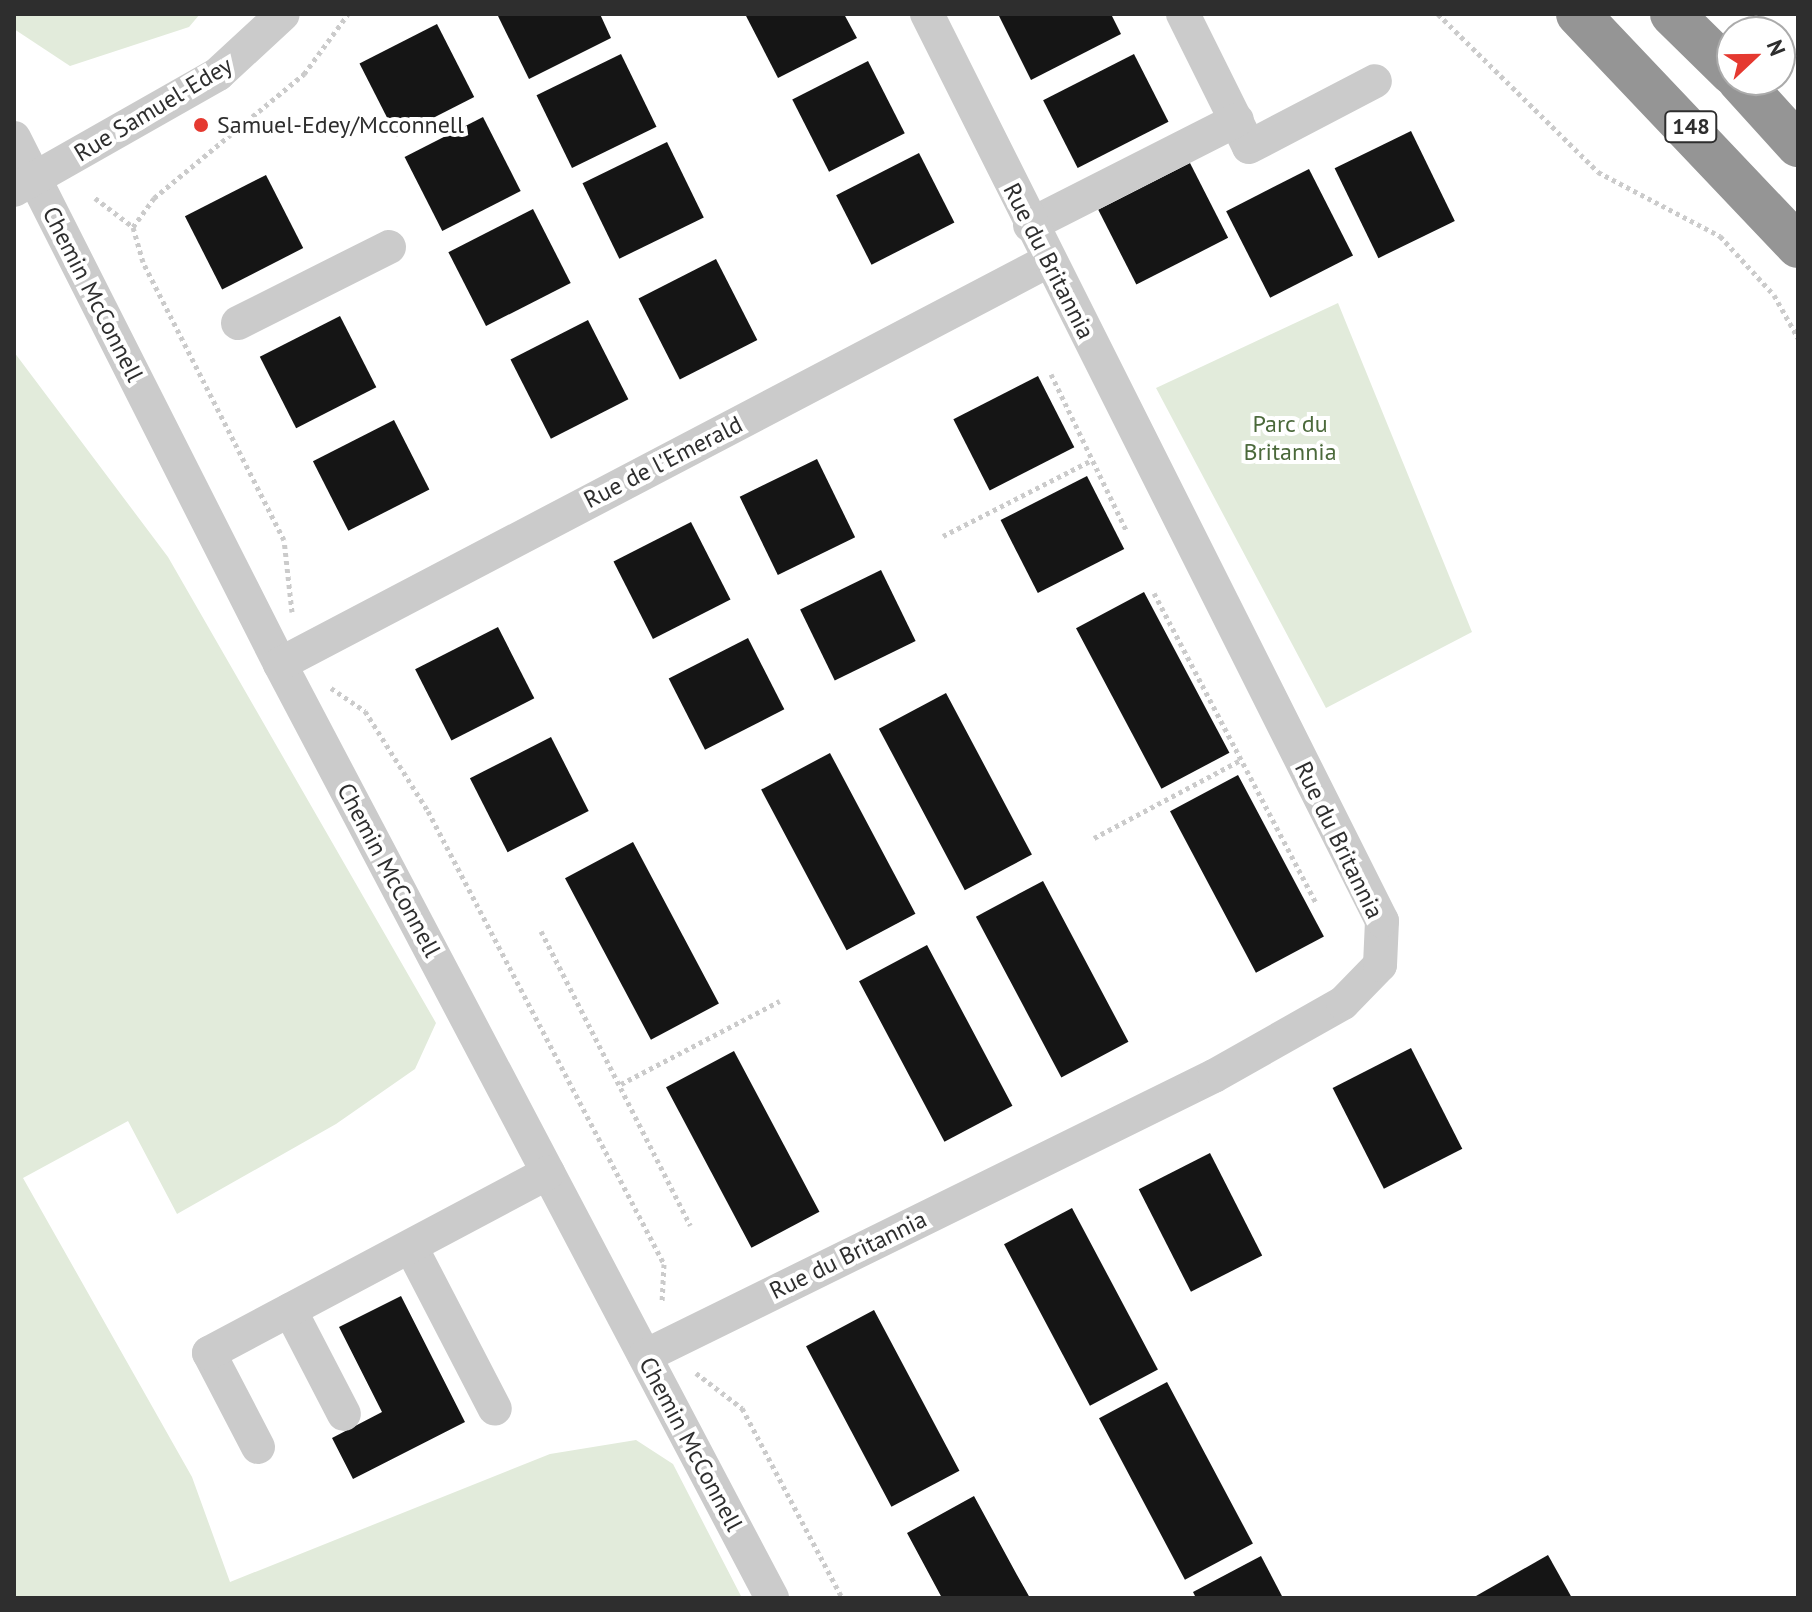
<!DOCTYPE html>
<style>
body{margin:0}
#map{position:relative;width:1812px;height:1612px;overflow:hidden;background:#fff;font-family:"PT Sans",sans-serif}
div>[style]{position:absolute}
.green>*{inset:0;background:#e2ebdb}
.building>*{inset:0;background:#151515;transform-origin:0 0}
.path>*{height:5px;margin-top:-2.5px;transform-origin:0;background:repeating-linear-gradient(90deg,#cbcbcb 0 4px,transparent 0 8px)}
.minor>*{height:34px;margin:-17px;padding:0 17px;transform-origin:17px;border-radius:17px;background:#cbcbcb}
.highway>*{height:44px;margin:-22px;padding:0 22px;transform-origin:22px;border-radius:22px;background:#959595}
.dots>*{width:22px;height:22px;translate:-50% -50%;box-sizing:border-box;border:4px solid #fff;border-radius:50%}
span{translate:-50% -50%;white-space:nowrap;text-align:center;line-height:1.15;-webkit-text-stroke:8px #fff;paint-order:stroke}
.shield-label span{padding:2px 6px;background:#fff;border:2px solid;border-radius:6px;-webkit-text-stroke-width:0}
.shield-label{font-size:22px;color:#2e2e2e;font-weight:700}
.street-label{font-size:24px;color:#2e2e2e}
.poi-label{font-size:24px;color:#2e2e2e}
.left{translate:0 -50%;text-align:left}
.park-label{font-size:24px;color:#4b693b}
.frame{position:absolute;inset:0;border:16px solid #2e2e2e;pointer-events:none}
.north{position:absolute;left:1716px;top:16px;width:80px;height:80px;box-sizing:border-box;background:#fff;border:2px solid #ababab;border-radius:50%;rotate:68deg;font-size:22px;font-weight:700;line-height:32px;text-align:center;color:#2e2e2e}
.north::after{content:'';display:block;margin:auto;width:28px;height:36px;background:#e53930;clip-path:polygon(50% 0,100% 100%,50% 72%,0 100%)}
</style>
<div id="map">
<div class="green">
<div style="clip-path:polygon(14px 14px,200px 14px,189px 27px,70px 66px,14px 29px)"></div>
<div style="clip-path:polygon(1338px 303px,1472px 632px,1326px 708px,1156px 388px)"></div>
<div style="clip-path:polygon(14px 352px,168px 557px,436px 1023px,415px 1069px,336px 1124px,177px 1214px,128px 1121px,23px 1178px,192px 1477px,230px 1582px,550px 1454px,636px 1440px,673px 1464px,742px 1598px,14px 1598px)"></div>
</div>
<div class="building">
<div style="clip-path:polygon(497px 14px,600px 14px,611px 38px,529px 79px)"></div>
<div style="clip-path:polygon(745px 14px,844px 14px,857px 38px,778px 78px)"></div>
<div style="clip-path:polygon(998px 14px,1111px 14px,1121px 34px,1031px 80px)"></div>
<div style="left:437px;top:24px;width:82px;height:87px;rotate:63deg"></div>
<div style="left:621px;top:54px;width:81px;height:94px;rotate:64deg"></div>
<div style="left:1134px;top:54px;width:76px;height:102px;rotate:63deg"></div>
<div style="left:868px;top:61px;width:81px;height:85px;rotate:63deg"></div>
<div style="left:483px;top:117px;width:83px;height:88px;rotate:63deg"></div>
<div style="left:1411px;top:131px;width:100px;height:85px;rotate:64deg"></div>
<div style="left:667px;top:142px;width:84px;height:94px;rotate:64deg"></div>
<div style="left:919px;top:153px;width:78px;height:93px;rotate:63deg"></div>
<div style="left:1190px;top:163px;width:84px;height:103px;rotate:63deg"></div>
<div style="left:1309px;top:169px;width:97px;height:93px;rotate:63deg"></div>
<div style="left:266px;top:175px;width:82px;height:91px;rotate:63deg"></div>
<div style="left:533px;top:209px;width:83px;height:95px;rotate:63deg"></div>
<div style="left:716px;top:259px;width:91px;height:87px;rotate:63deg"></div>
<div style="left:340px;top:316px;width:80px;height:90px;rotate:63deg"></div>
<div style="left:588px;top:320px;width:89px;height:87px;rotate:63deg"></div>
<div style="left:1038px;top:376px;width:80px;height:95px;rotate:63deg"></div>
<div style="left:394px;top:420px;width:78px;height:91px;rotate:63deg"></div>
<div style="left:817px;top:459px;width:87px;height:86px;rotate:64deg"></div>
<div style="left:1087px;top:476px;width:82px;height:97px;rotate:63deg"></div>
<div style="left:691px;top:522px;width:87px;height:87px;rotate:63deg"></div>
<div style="left:881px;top:570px;width:79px;height:90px;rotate:64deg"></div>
<div style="left:1144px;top:592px;width:182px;height:77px;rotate:62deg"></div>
<div style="left:498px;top:627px;width:80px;height:93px;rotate:63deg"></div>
<div style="left:748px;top:638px;width:80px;height:89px;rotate:63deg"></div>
<div style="left:946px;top:693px;width:183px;height:76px;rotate:62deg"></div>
<div style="left:551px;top:737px;width:83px;height:91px;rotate:63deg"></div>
<div style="left:830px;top:753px;width:182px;height:78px;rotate:62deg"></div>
<div style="left:1238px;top:775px;width:183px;height:77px;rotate:62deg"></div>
<div style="left:633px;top:842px;width:183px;height:77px;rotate:62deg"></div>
<div style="left:1043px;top:881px;width:182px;height:76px;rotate:62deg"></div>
<div style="left:927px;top:945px;width:182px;height:77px;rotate:62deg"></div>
<div style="left:1411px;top:1048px;width:113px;height:88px;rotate:63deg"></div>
<div style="left:734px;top:1051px;width:182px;height:77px;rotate:62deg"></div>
<div style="left:1210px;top:1153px;width:115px;height:80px;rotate:63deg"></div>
<div style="left:1072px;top:1208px;width:183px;height:77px;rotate:62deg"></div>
<div style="clip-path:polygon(401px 1296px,465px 1422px,353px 1479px,332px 1438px,382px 1412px,339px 1327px)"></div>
<div style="left:874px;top:1310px;width:182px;height:77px;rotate:62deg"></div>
<div style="left:1167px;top:1382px;width:183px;height:77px;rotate:62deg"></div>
<div style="clip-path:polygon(974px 1496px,1017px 1575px,1030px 1598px,942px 1598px,907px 1533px)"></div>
<div style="clip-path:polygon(1548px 1555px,1572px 1598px,1478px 1598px,1476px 1596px)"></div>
<div style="clip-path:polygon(1261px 1556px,1283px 1598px,1196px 1598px,1193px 1592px)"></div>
</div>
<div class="path">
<div style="left:1438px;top:14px;width:225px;rotate:44.6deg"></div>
<div style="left:1598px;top:172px;width:138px;rotate:27.7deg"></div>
<div style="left:1720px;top:236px;width:80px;rotate:47.5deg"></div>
<div style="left:1774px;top:295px;width:49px;rotate:60.8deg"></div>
<div style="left:95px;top:198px;width:48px;rotate:37.3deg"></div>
<div style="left:1051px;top:374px;width:175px;rotate:64.3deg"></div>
<div style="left:943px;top:536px;width:165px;rotate:-27deg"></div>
<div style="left:1154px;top:593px;width:350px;rotate:62.4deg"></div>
<div style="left:292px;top:612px;width:72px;rotate:-96.3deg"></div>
<div style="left:284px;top:540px;width:312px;rotate:-116.9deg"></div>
<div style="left:143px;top:262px;width:36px;rotate:-106deg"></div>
<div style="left:133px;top:227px;width:36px;rotate:-54deg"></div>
<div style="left:154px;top:198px;width:195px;rotate:-39.6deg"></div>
<div style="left:304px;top:74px;width:74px;rotate:-53.7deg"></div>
<div style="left:331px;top:688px;width:41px;rotate:34.1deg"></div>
<div style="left:365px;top:711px;width:118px;rotate:57.8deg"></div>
<div style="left:428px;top:811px;width:511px;rotate:62.48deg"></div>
<div style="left:664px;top:1264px;width:38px;rotate:93deg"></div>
<div style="left:1094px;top:838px;width:166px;rotate:-28deg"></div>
<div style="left:541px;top:931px;width:330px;rotate:63.1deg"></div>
<div style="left:621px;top:1084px;width:179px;rotate:-27.6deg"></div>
<div style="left:696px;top:1373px;width:58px;rotate:37.3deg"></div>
<div style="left:742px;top:1408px;width:215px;rotate:62.2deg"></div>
</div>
<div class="minor">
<div style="left:1183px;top:14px;width:148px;rotate:63.6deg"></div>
<div style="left:1249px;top:147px;width:142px;rotate:-27.6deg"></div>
<div style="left:14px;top:138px;width:589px;rotate:63.17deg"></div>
<div style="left:280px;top:664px;width:1056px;rotate:62.22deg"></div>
<div style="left:14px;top:190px;width:235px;rotate:-29.6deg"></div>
<div style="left:218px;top:74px;width:88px;rotate:-42.7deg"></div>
<div style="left:1030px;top:225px;width:232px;rotate:-26.9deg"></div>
<div style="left:238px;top:323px;width:169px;rotate:-26.7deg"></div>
<div style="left:280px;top:664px;width:865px;rotate:-27.69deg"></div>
<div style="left:411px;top:1247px;width:182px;rotate:62.6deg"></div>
<div style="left:290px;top:1310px;width:117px;rotate:62.6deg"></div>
<div style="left:645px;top:1356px;width:634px;rotate:-26.2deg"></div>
<div style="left:1214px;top:1076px;width:148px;rotate:-29.5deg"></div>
<div style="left:1343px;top:1003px;width:53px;rotate:-45.8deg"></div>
<div style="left:1380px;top:965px;width:44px;rotate:-87.4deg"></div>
<div style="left:1382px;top:921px;width:1015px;rotate:-116.64deg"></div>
<div style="left:258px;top:1447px;width:106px;rotate:-117.5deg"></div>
<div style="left:209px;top:1353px;width:384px;rotate:-28deg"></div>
</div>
<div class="highway">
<div style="left:1578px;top:14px;width:320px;rotate:46.5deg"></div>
<div style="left:1672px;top:14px;width:84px;rotate:44.5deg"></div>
<div style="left:1739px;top:80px;width:88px;rotate:47.8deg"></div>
</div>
<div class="dots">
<div style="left:201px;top:125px;background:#e53930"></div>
</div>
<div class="shield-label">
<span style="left:1691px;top:127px">148</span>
</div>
<div class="street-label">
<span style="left:153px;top:109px;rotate:-31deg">Rue Samuel-Edey</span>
<span style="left:1049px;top:261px;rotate:63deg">Rue du Britannia</span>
<span style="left:93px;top:294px;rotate:63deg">Chemin McConnell</span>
<span style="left:663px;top:462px;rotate:-27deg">Rue de l'Emerald</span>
<span style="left:1339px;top:840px;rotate:64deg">Rue du Britannia</span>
<span style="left:389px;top:870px;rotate:62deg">Chemin McConnell</span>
<span style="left:848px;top:1255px;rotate:-26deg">Rue du Britannia</span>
<span style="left:691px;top:1444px;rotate:62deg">Chemin McConnell</span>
</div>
<div class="poi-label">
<span class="left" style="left:217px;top:125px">Samuel-Edey/Mcconnell</span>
</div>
<div class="park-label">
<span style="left:1290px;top:438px">Parc du<br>Britannia</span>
</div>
<div class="frame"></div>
<div class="north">N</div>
</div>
